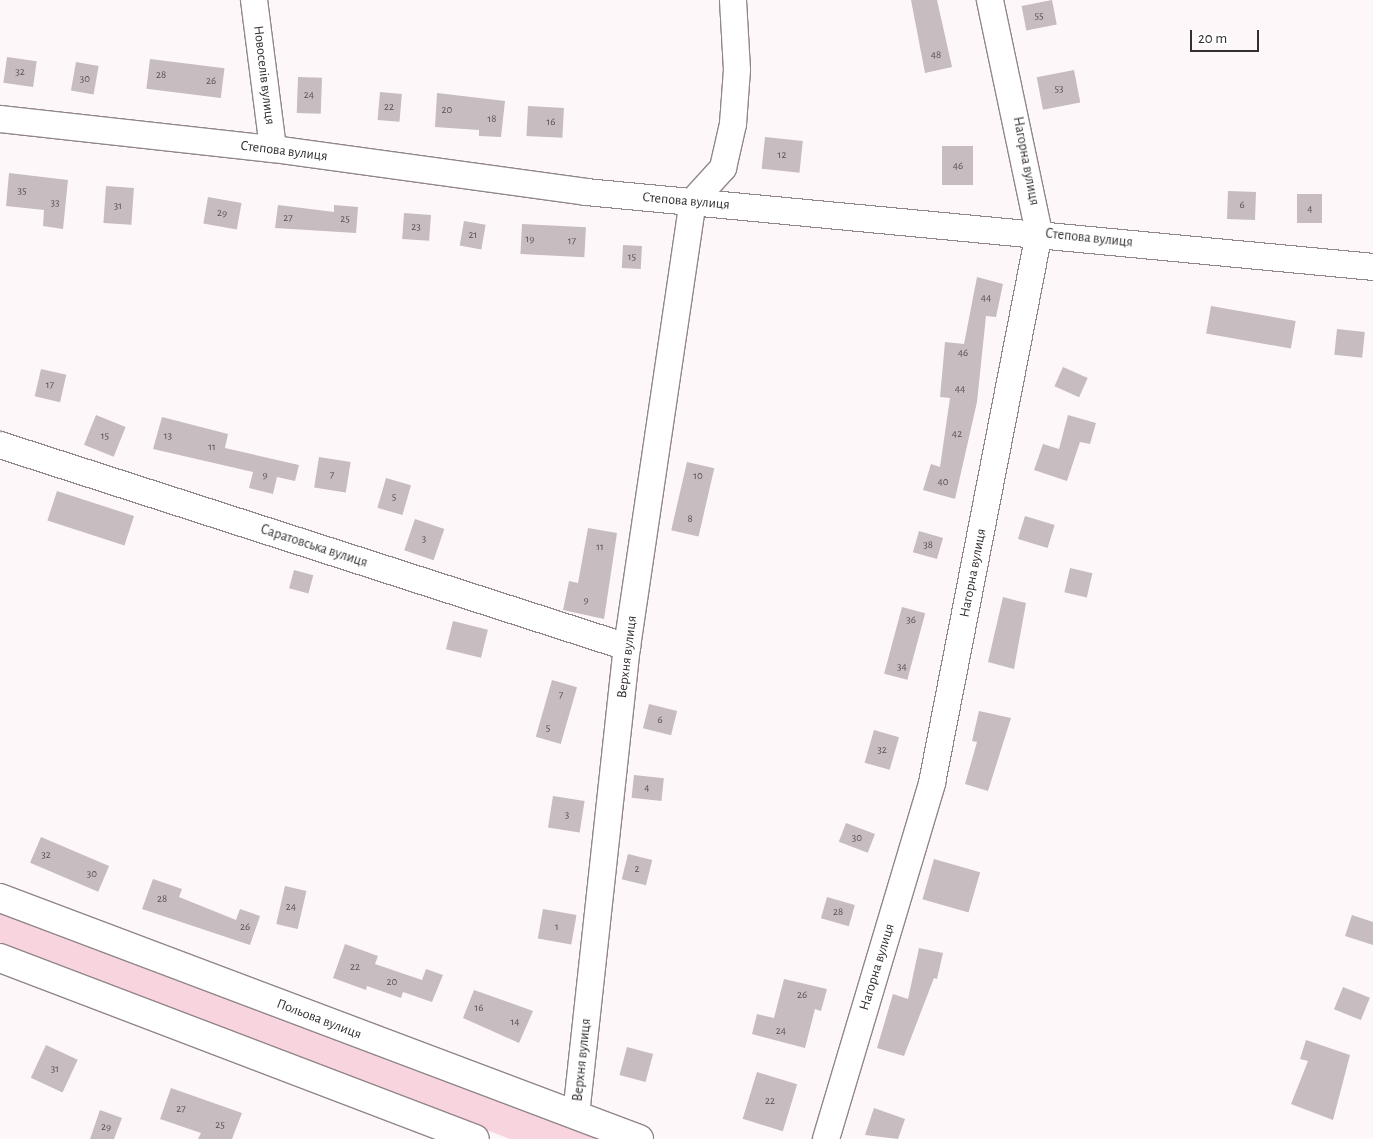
<!DOCTYPE html>
<meta charset="utf-8">
<style>
body{margin:0}
#map{position:relative;width:1373px;height:1139px;overflow:hidden;background:#fef7f9;font-family:"Alegreya Sans",sans-serif}
div>[style]{position:absolute}
.green>*{inset:0;background:#f7d4de}
.building>*{inset:0;background:#c7bcbf;transform-origin:0 0}
.roads{filter:drop-shadow(1px 0 #918689) drop-shadow(-1px 0 #918689) drop-shadow(0 1px #918689) drop-shadow(0 -1px #918689)}
.minor>*{height:26px;margin:-13px;padding:0 13px;transform-origin:13px;border-radius:13px;background:#fff}
.major>*{height:28px;margin:-14px;padding:0 14px;transform-origin:14px;border-radius:14px;background:#fff}
span{translate:-50% -50%;white-space:nowrap;text-align:center;line-height:1.15;-webkit-text-stroke:5px #fff;paint-order:stroke}
.number-label{font-size:11px;color:#585254}
.number-label span{-webkit-text-stroke-width:0}
.street-label{font-size:14px;color:#332f30}
.scale{position:absolute;left:1190px;top:30px;width:69px;height:22px;box-sizing:border-box;border:2px solid #332f30;border-top:0;padding-left:6px;font-size:15px;line-height:18px;white-space:nowrap;color:#332f30;-webkit-text-stroke:4px #fff;paint-order:stroke}
</style>
<div id="map">
<div class="green">
<div style="clip-path:polygon(0 908px,613px 1139px,510px 1139px,0 944px)"></div>
</div>
<div class="building">
<div style="clip-path:polygon(911px 0,937px 0,952px 67px,925px 73px)"></div>
<div style="left:1052px;top:0;width:25px;height:31px;rotate:79deg"></div>
<div style="left:7px;top:57px;width:30px;height:26px;rotate:8deg"></div>
<div style="left:150px;top:59px;width:75px;height:30px;rotate:7deg"></div>
<div style="left:76px;top:62px;width:23px;height:29px;rotate:10deg"></div>
<div style="left:1074px;top:70px;width:33px;height:38px;rotate:79deg"></div>
<div style="left:298px;top:77px;width:24px;height:36px;rotate:2deg"></div>
<div style="left:380px;top:92px;width:22px;height:28px;rotate:5deg"></div>
<div style="clip-path:polygon(437px 93px,505px 101px,501px 137px,479px 136px,479px 130px,435px 127px)"></div>
<div style="left:528px;top:106px;width:36px;height:30px;rotate:3deg"></div>
<div style="left:765px;top:137px;width:38px;height:32px;rotate:6deg"></div>
<div style="left:942px;top:146px;width:31px;height:39px"></div>
<div style="clip-path:polygon(9px 173px,68px 180px,63px 229px,43px 226px,44px 210px,6px 206px)"></div>
<div style="left:106px;top:186px;width:28px;height:37px;rotate:4deg"></div>
<div style="left:1228px;top:191px;width:28px;height:28px;rotate:2deg"></div>
<div style="left:1297px;top:194px;width:25px;height:29px"></div>
<div style="left:208px;top:197px;width:34px;height:27px;rotate:10deg"></div>
<div style="clip-path:polygon(278px 205px,334px 212px,334px 205px,358px 207px,356px 233px,275px 228px)"></div>
<div style="left:404px;top:213px;width:27px;height:26px;rotate:4deg"></div>
<div style="left:464px;top:221px;width:22px;height:25px;rotate:10deg"></div>
<div style="left:522px;top:224px;width:64px;height:30px;rotate:3deg"></div>
<div style="left:623px;top:245px;width:19px;height:23px;rotate:3deg"></div>
<div style="clip-path:polygon(977px 277px,1003px 284px,996px 317px,986px 316px,977px 402px,955px 499px,923px 490px,931px 464px,940px 467px,950px 398px,940px 397px,945px 342px,964px 344px)"></div>
<div style="left:1211px;top:306px;width:86px;height:28px;rotate:10deg"></div>
<div style="left:1337px;top:329px;width:28px;height:26px;rotate:6deg"></div>
<div style="left:1063px;top:367px;width:27px;height:21px;rotate:24deg"></div>
<div style="left:41px;top:369px;width:26px;height:28px;rotate:13deg"></div>
<div style="left:96px;top:415px;width:32px;height:32px;rotate:22deg"></div>
<div style="clip-path:polygon(1068px 415px,1096px 423px,1090px 444px,1080px 442px,1067px 481px,1034px 470px,1043px 444px,1059px 449px)"></div>
<div style="clip-path:polygon(162px 417px,228px 434px,225px 448px,299px 465px,295px 481px,277px 477px,273px 494px,249px 488px,253px 472px,153px 449px)"></div>
<div style="left:319px;top:457px;width:32px;height:31px;rotate:9deg"></div>
<div style="left:687px;top:462px;width:28px;height:70px;rotate:13deg"></div>
<div style="left:386px;top:478px;width:26px;height:31px;rotate:16deg"></div>
<div style="left:57px;top:491px;width:81px;height:31px;rotate:18deg"></div>
<div style="left:1025px;top:516px;width:31px;height:24px;rotate:17deg"></div>
<div style="left:415px;top:519px;width:31px;height:33px;rotate:19deg"></div>
<div style="clip-path:polygon(588px 528px,617px 533px,604px 619px,563px 610px,569px 581px,578px 583px)"></div>
<div style="left:919px;top:531px;width:25px;height:22px;rotate:16deg"></div>
<div style="left:1070px;top:568px;width:23px;height:25px;rotate:13deg"></div>
<div style="left:294px;top:570px;width:20px;height:19px;rotate:15deg"></div>
<div style="clip-path:polygon(1003px 597px,1026px 603px,1014px 669px,988px 662px)"></div>
<div style="left:902px;top:607px;width:24px;height:69px;rotate:15deg"></div>
<div style="left:453px;top:621px;width:36px;height:29px;rotate:14deg"></div>
<div style="left:552px;top:680px;width:26px;height:59px;rotate:16deg"></div>
<div style="left:649px;top:704px;width:29px;height:25px;rotate:14deg"></div>
<div style="clip-path:polygon(979px 711px,1011px 718px,988px 791px,965px 784px,977px 742px,972px 741px)"></div>
<div style="left:874px;top:730px;width:26px;height:34px;rotate:16deg"></div>
<div style="left:634px;top:775px;width:30px;height:23px;rotate:6deg"></div>
<div style="left:553px;top:796px;width:32px;height:32px;rotate:9deg"></div>
<div style="left:846px;top:823px;width:31px;height:20px;rotate:21deg"></div>
<div style="left:41px;top:837px;width:74px;height:28px;rotate:23deg"></div>
<div style="left:628px;top:854px;width:25px;height:26px;rotate:14deg"></div>
<div style="left:934px;top:859px;width:48px;height:42px;rotate:16deg"></div>
<div style="clip-path:polygon(153px 879px,182px 889px,179px 897px,236px 920px,240px 909px,260px 916px,250px 945px,142px 909px)"></div>
<div style="left:285px;top:886px;width:22px;height:39px;rotate:13deg"></div>
<div style="left:827px;top:897px;width:29px;height:22px;rotate:16deg"></div>
<div style="left:543px;top:909px;width:34px;height:30px;rotate:10deg"></div>
<div style="clip-path:polygon(1352px 915px,1373px 922px,1373px 945px,1345px 936px)"></div>
<div style="clip-path:polygon(345px 944px,378px 956px,375px 964px,422px 980px,426px 969px,443px 975px,432px 1002px,403px 992px,401px 998px,367px 986px,366px 990px,333px 978px)"></div>
<div style="clip-path:polygon(919px 948px,943px 953px,937px 979px,934px 978px,904px 1056px,877px 1048px,893px 994px,908px 999px)"></div>
<div style="clip-path:polygon(784px 979px,827px 989px,821px 1011px,815px 1009px,805px 1048px,752px 1034px,757px 1014px,774px 1018px)"></div>
<div style="left:1343px;top:987px;width:29px;height:24px;rotate:22deg"></div>
<div style="clip-path:polygon(474px 990px,533px 1011px,519px 1043px,463px 1018px)"></div>
<div style="clip-path:polygon(1306px 1040px,1350px 1055px,1333px 1120px,1291px 1104px,1308px 1061px,1300px 1059px)"></div>
<div style="left:46px;top:1045px;width:35px;height:36px;rotate:25deg"></div>
<div style="left:627px;top:1047px;width:27px;height:29px;rotate:15deg"></div>
<div style="left:757px;top:1072px;width:42px;height:49px;rotate:17deg"></div>
<div style="clip-path:polygon(171px 1088px,242px 1113px,232px 1139px,198px 1139px,201px 1133px,160px 1119px)"></div>
<div style="clip-path:polygon(874px 1108px,905px 1119px,898px 1139px,865px 1135px)"></div>
<div style="clip-path:polygon(100px 1110px,122px 1118px,114px 1139px,90px 1139px)"></div>
</div>
<div class="roads">
<div class="minor">
<div style="left:254px;top:0;width:150px;rotate:82.7deg"></div>
<div style="left:0;top:119px;width:275px;rotate:6.3deg"></div>
<div style="left:273px;top:149px;width:316px;rotate:7.8deg"></div>
<div style="left:586px;top:192px;width:791px;rotate:5.44deg"></div>
<div style="left:0;top:445px;width:659px;rotate:17.86deg"></div>
<div style="left:576px;top:1115px;width:471px;rotate:-83.8deg"></div>
<div style="left:627px;top:647px;width:451px;rotate:-81.6deg"></div>
<div style="left:693px;top:201px;width:45px;rotate:-47.7deg"></div>
<div style="left:723px;top:168px;width:45px;rotate:-77.2deg"></div>
<div style="left:733px;top:124px;width:54px;rotate:-85.8deg"></div>
<div style="left:737px;top:70px;width:70px;rotate:-93.3deg"></div>
<div style="left:826px;top:1139px;width:371px;rotate:-73.4deg"></div>
<div style="left:932px;top:783px;width:560px;rotate:-78.99deg"></div>
<div style="left:1039px;top:233px;width:238px;rotate:-101.9deg"></div>
</div>
<div class="major">
<div style="left:0;top:898px;width:683px;rotate:20.66deg"></div>
<div style="left:0;top:958px;width:508px;rotate:20.86deg"></div>
</div>
</div>
<div class="number-label">
<span style="left:1039px;top:16px">55</span>
<span style="left:936px;top:55px">48</span>
<span style="left:20px;top:72px">32</span>
<span style="left:161px;top:75px">28</span>
<span style="left:85px;top:79px">30</span>
<span style="left:211px;top:81px">26</span>
<span style="left:1059px;top:89px">53</span>
<span style="left:309px;top:95px">24</span>
<span style="left:389px;top:107px">22</span>
<span style="left:447px;top:110px">20</span>
<span style="left:492px;top:119px">18</span>
<span style="left:551px;top:122px">16</span>
<span style="left:782px;top:155px">12</span>
<span style="left:958px;top:166px">46</span>
<span style="left:22px;top:191px">35</span>
<span style="left:55px;top:203px">33</span>
<span style="left:1242px;top:205px">6</span>
<span style="left:118px;top:206px">31</span>
<span style="left:1310px;top:209px">4</span>
<span style="left:222px;top:213px">29</span>
<span style="left:288px;top:218px">27</span>
<span style="left:345px;top:219px">25</span>
<span style="left:416px;top:227px">23</span>
<span style="left:473px;top:235px">21</span>
<span style="left:530px;top:239px">19</span>
<span style="left:572px;top:241px">17</span>
<span style="left:632px;top:257px">15</span>
<span style="left:986px;top:298px">44</span>
<span style="left:963px;top:353px">46</span>
<span style="left:50px;top:385px">17</span>
<span style="left:960px;top:389px">44</span>
<span style="left:957px;top:434px">42</span>
<span style="left:105px;top:436px">15</span>
<span style="left:168px;top:436px">13</span>
<span style="left:212px;top:447px">11</span>
<span style="left:265px;top:475px">9</span>
<span style="left:332px;top:475px">7</span>
<span style="left:698px;top:476px">10</span>
<span style="left:943px;top:482px">40</span>
<span style="left:394px;top:497px">5</span>
<span style="left:690px;top:519px">8</span>
<span style="left:424px;top:539px">3</span>
<span style="left:928px;top:545px">38</span>
<span style="left:600px;top:547px">11</span>
<span style="left:586px;top:600px">9</span>
<span style="left:911px;top:620px">36</span>
<span style="left:902px;top:667px">34</span>
<span style="left:561px;top:695px">7</span>
<span style="left:660px;top:720px">6</span>
<span style="left:548px;top:728px">5</span>
<span style="left:882px;top:750px">32</span>
<span style="left:647px;top:788px">4</span>
<span style="left:567px;top:815px">3</span>
<span style="left:857px;top:838px">30</span>
<span style="left:46px;top:855px">32</span>
<span style="left:637px;top:869px">2</span>
<span style="left:92px;top:874px">30</span>
<span style="left:162px;top:899px">28</span>
<span style="left:291px;top:907px">24</span>
<span style="left:838px;top:912px">28</span>
<span style="left:245px;top:927px">26</span>
<span style="left:557px;top:927px">1</span>
<span style="left:355px;top:967px">22</span>
<span style="left:392px;top:982px">20</span>
<span style="left:802px;top:995px">26</span>
<span style="left:479px;top:1008px">16</span>
<span style="left:515px;top:1022px">14</span>
<span style="left:781px;top:1031px">24</span>
<span style="left:55px;top:1069px">31</span>
<span style="left:770px;top:1101px">22</span>
<span style="left:181px;top:1109px">27</span>
<span style="left:220px;top:1125px">25</span>
<span style="left:106px;top:1127px">29</span>
</div>
<div class="street-label">
<span style="left:264px;top:75px;rotate:83deg">Новоселів вулиця</span>
<span style="left:284px;top:151px;rotate:7deg">Степова вулиця</span>
<span style="left:1026px;top:161px;rotate:79deg">Нагорна вулиця</span>
<span style="left:686px;top:201px;rotate:5deg">Степова вулиця</span>
<span style="left:1089px;top:238px;rotate:6deg">Степова вулиця</span>
<span style="left:314px;top:546px;rotate:18deg">Саратовська вулиця</span>
<span style="left:973px;top:573px;rotate:-79deg">Нагорна вулиця</span>
<span style="left:627px;top:657px;rotate:-83deg">Верхня вулиця</span>
<span style="left:877px;top:967px;rotate:-73deg">Нагорна вулиця</span>
<span style="left:319px;top:1019px;rotate:21deg">Польова вулиця</span>
<span style="left:582px;top:1060px;rotate:-84deg">Верхня вулиця</span>
</div>
<div class="scale">20 m</div>
</div>
